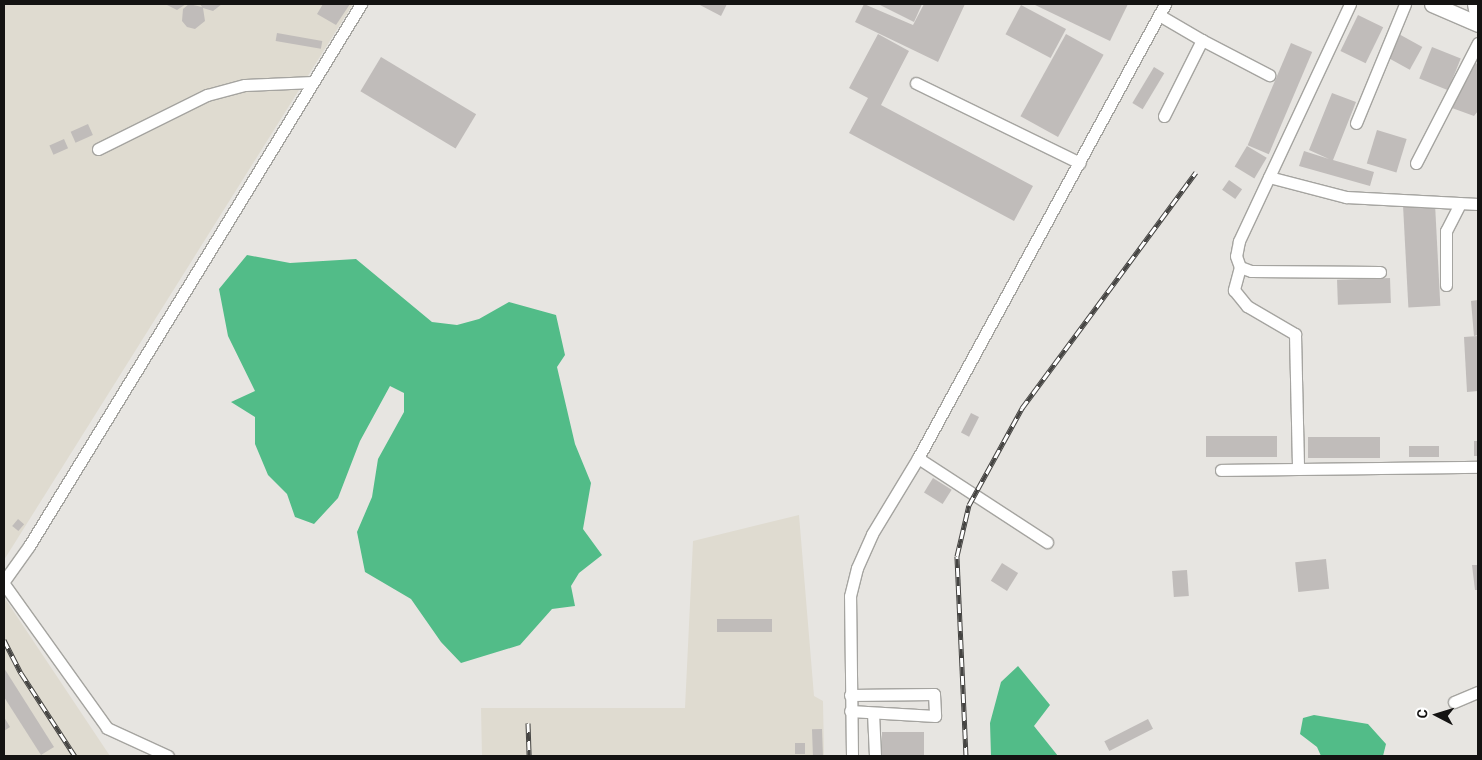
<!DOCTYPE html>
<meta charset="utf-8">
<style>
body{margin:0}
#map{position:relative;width:1482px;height:760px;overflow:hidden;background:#e7e5e1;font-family:Roboto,sans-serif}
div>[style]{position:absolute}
.built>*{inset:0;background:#dfdbd0}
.water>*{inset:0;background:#52bc88}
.building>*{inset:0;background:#c0bcba;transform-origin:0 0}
.roads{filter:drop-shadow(1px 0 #a5a4a0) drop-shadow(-1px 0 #a5a4a0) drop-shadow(0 1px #a5a4a0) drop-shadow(0 -1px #a5a4a0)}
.minor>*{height:11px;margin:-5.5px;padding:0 5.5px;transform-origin:5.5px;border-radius:5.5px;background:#fff}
.major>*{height:15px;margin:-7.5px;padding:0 7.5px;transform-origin:7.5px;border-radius:7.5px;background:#fff}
.rail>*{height:5px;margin-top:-2.5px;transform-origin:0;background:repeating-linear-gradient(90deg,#fff 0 9px,#454442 0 18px);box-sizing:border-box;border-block:1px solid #454442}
span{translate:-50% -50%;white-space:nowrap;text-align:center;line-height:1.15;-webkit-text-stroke:4px #fff;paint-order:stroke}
.frame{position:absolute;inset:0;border:5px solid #141312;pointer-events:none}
.north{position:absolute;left:1412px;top:690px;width:50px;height:50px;-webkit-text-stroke:4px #fff;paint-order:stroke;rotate:275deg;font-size:14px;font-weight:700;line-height:20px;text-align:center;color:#141312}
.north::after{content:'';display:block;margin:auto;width:18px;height:22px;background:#141312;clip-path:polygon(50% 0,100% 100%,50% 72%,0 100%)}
</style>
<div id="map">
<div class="built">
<div style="clip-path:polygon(4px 4px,353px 4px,4px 560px)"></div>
<div style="clip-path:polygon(799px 515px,814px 696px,823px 701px,824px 756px,482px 756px,481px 708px,685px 708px,693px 541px)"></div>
<div style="clip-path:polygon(4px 597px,110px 756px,4px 756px)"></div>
</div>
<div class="water">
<div style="clip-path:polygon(247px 255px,290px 263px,356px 259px,432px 322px,457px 325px,479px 319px,509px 302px,556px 315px,565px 355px,557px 367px,575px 444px,591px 483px,583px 529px,602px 555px,579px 573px,571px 586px,575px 606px,552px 609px,520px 645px,461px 663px,441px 642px,411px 599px,365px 572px,357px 532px,372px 497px,378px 459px,404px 412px,404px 393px,390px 386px,360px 441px,338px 498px,314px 524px,295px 517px,287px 494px,268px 475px,255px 444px,255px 417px,231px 402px,255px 391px,228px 336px,219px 289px)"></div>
<div style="clip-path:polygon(1018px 666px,1050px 705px,1034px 726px,1058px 756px,991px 756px,990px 723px,1001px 682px)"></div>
<div style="clip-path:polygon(1314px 715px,1368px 724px,1386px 744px,1383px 756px,1321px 756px,1317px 747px,1300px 734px,1303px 718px)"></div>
</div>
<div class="building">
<div style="clip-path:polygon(165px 4px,186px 4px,177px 10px)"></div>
<div style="clip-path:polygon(189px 4px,202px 7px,200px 4px,222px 4px,213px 11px,203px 8px,205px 21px,195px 29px,187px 27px,182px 21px,183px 9px)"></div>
<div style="clip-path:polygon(323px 4px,350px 4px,336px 25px,317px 14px)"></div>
<div style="clip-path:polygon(698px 4px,727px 4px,721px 16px)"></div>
<div style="clip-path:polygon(864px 4px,913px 25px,924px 4px,965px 4px,938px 62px,855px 22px)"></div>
<div style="clip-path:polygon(878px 4px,922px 4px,914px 22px)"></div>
<div style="clip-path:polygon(1033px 4px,1128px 4px,1110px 41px)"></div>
<div style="left:1021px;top:5px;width:51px;height:33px;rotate:28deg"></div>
<div style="left:1358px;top:15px;width:28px;height:40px;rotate:26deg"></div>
<div style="left:277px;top:33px;width:46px;height:8px;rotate:10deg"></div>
<div style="left:1397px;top:33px;width:29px;height:26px;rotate:29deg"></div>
<div style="clip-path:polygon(878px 34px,909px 51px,881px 105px,1033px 186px,1014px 221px,849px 133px,868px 98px,849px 88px)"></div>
<div style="left:1066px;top:34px;width:43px;height:94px;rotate:29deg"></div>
<div style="left:1291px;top:43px;width:23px;height:111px;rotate:23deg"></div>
<div style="left:1432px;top:47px;width:31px;height:34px;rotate:22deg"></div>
<div style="left:381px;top:57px;width:111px;height:40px;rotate:31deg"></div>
<div style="clip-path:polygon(1472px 62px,1478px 64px,1478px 111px,1474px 116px,1452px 108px)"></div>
<div style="left:1154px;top:67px;width:12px;height:42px;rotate:31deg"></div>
<div style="clip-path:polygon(1332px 93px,1356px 102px,1333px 160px,1374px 172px,1370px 186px,1299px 166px,1304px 151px,1329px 159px,1309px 150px)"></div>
<div style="left:88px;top:124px;width:12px;height:19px;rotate:66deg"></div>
<div style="left:1377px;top:130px;width:31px;height:35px;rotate:17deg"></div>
<div style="left:64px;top:139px;width:10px;height:16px;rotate:66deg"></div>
<div style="left:1247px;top:146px;width:23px;height:24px;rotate:31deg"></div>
<div style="left:1229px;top:180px;width:16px;height:12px;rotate:35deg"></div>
<div style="left:1435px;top:204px;width:102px;height:32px;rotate:87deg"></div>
<div style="left:1390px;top:278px;width:25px;height:53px;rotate:88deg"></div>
<div style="clip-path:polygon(1478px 300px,1478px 335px,1474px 336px,1471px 301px)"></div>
<div style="clip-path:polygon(1478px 336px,1478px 391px,1467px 392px,1464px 337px)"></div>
<div style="left:971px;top:413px;width:9px;height:22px;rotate:27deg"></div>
<div style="left:1277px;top:436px;width:21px;height:71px;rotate:90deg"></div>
<div style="left:1380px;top:437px;width:21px;height:72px;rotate:90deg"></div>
<div style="left:1474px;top:441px;width:4px;height:15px"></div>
<div style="left:1409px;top:446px;width:30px;height:11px"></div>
<div style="left:933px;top:478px;width:22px;height:17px;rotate:32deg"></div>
<div style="left:18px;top:519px;width:8px;height:9px;rotate:40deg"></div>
<div style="left:1326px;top:559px;width:30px;height:31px;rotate:84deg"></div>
<div style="left:1002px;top:563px;width:19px;height:21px;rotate:32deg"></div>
<div style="clip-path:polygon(1472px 565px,1478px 565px,1478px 590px,1475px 590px)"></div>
<div style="left:1187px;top:570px;width:26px;height:15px;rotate:86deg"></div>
<div style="left:772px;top:619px;width:13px;height:55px;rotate:90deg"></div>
<div style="clip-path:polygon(4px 668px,54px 747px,41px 755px,4px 697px)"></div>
<div style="clip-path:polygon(4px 717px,10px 727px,4px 731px)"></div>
<div style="left:1148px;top:719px;width:11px;height:49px;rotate:63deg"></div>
<div style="left:822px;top:729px;width:26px;height:10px;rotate:88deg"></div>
<div style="left:924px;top:732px;width:24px;height:42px;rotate:90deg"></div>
<div style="left:795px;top:743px;width:10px;height:11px"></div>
</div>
<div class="roads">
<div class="minor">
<div style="left:1350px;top:4px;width:262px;rotate:115.1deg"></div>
<div style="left:1239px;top:241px;width:15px;rotate:101deg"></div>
<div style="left:1236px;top:256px;width:12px;rotate:70deg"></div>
<div style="left:1240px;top:267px;width:12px;rotate:20deg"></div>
<div style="left:1251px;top:271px;width:129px;rotate:0.4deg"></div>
<div style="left:1473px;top:4px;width:20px;rotate:79deg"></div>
<div style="left:1159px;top:15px;width:50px;rotate:30.2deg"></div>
<div style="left:1202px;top:40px;width:85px;rotate:116.6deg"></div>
<div style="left:1202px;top:40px;width:76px;rotate:27.6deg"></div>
<div style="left:916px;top:83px;width:182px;rotate:26deg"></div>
<div style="left:1356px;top:123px;width:129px;rotate:-67.6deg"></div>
<div style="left:98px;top:149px;width:122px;rotate:-26.4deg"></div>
<div style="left:207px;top:95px;width:39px;rotate:-15deg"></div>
<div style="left:245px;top:85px;width:68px;rotate:-2.5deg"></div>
<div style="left:1416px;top:163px;width:135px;rotate:-62.7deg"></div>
<div style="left:1269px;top:177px;width:80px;rotate:14.6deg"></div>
<div style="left:1346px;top:197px;width:132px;rotate:3deg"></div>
<div style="left:1240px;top:267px;width:24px;rotate:105deg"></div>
<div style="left:1234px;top:290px;width:21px;rotate:51deg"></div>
<div style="left:1247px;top:306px;width:56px;rotate:30.3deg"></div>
<div style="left:1295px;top:334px;width:135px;rotate:88.7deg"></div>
<div style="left:1446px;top:285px;width:54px;rotate:-90deg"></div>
<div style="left:1446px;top:231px;width:31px;rotate:-63deg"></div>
<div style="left:918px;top:458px;width:154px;rotate:33.1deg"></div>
<div style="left:1221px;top:470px;width:257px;rotate:-0.7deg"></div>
<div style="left:4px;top:581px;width:43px;rotate:-54.5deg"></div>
<div style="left:29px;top:546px;width:636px;rotate:-58.51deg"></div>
<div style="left:4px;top:584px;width:177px;rotate:54.4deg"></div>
<div style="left:107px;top:728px;width:67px;rotate:24.7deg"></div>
<div style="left:850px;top:695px;width:84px;rotate:-0.7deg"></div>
<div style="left:934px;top:694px;width:22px;rotate:87deg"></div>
<div style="left:935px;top:716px;width:85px;rotate:-176.6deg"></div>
<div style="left:1454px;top:702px;width:26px;rotate:-23deg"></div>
<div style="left:873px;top:713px;width:43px;rotate:87.3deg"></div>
<div style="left:852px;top:756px;width:160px;rotate:-90.7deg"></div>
<div style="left:850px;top:596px;width:29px;rotate:-76deg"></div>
<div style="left:857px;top:568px;width:37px;rotate:-66deg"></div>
<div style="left:872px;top:534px;width:89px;rotate:-58.8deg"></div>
<div style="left:918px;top:458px;width:517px;rotate:-61.45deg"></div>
</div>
<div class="major">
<div style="left:1432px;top:4px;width:50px;rotate:23.5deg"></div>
</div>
</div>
<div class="rail">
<div style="left:4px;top:640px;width:37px;rotate:63deg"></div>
<div style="left:21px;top:673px;width:99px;rotate:57deg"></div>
<div style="left:528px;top:723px;width:33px;rotate:88deg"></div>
<div style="left:966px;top:756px;width:200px;rotate:-92.6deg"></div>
<div style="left:957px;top:556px;width:52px;rotate:-76.8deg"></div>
<div style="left:969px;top:505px;width:111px;rotate:-61.3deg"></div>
<div style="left:1022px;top:408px;width:293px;rotate:-53.6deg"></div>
</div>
<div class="frame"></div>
<div class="north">С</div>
</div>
